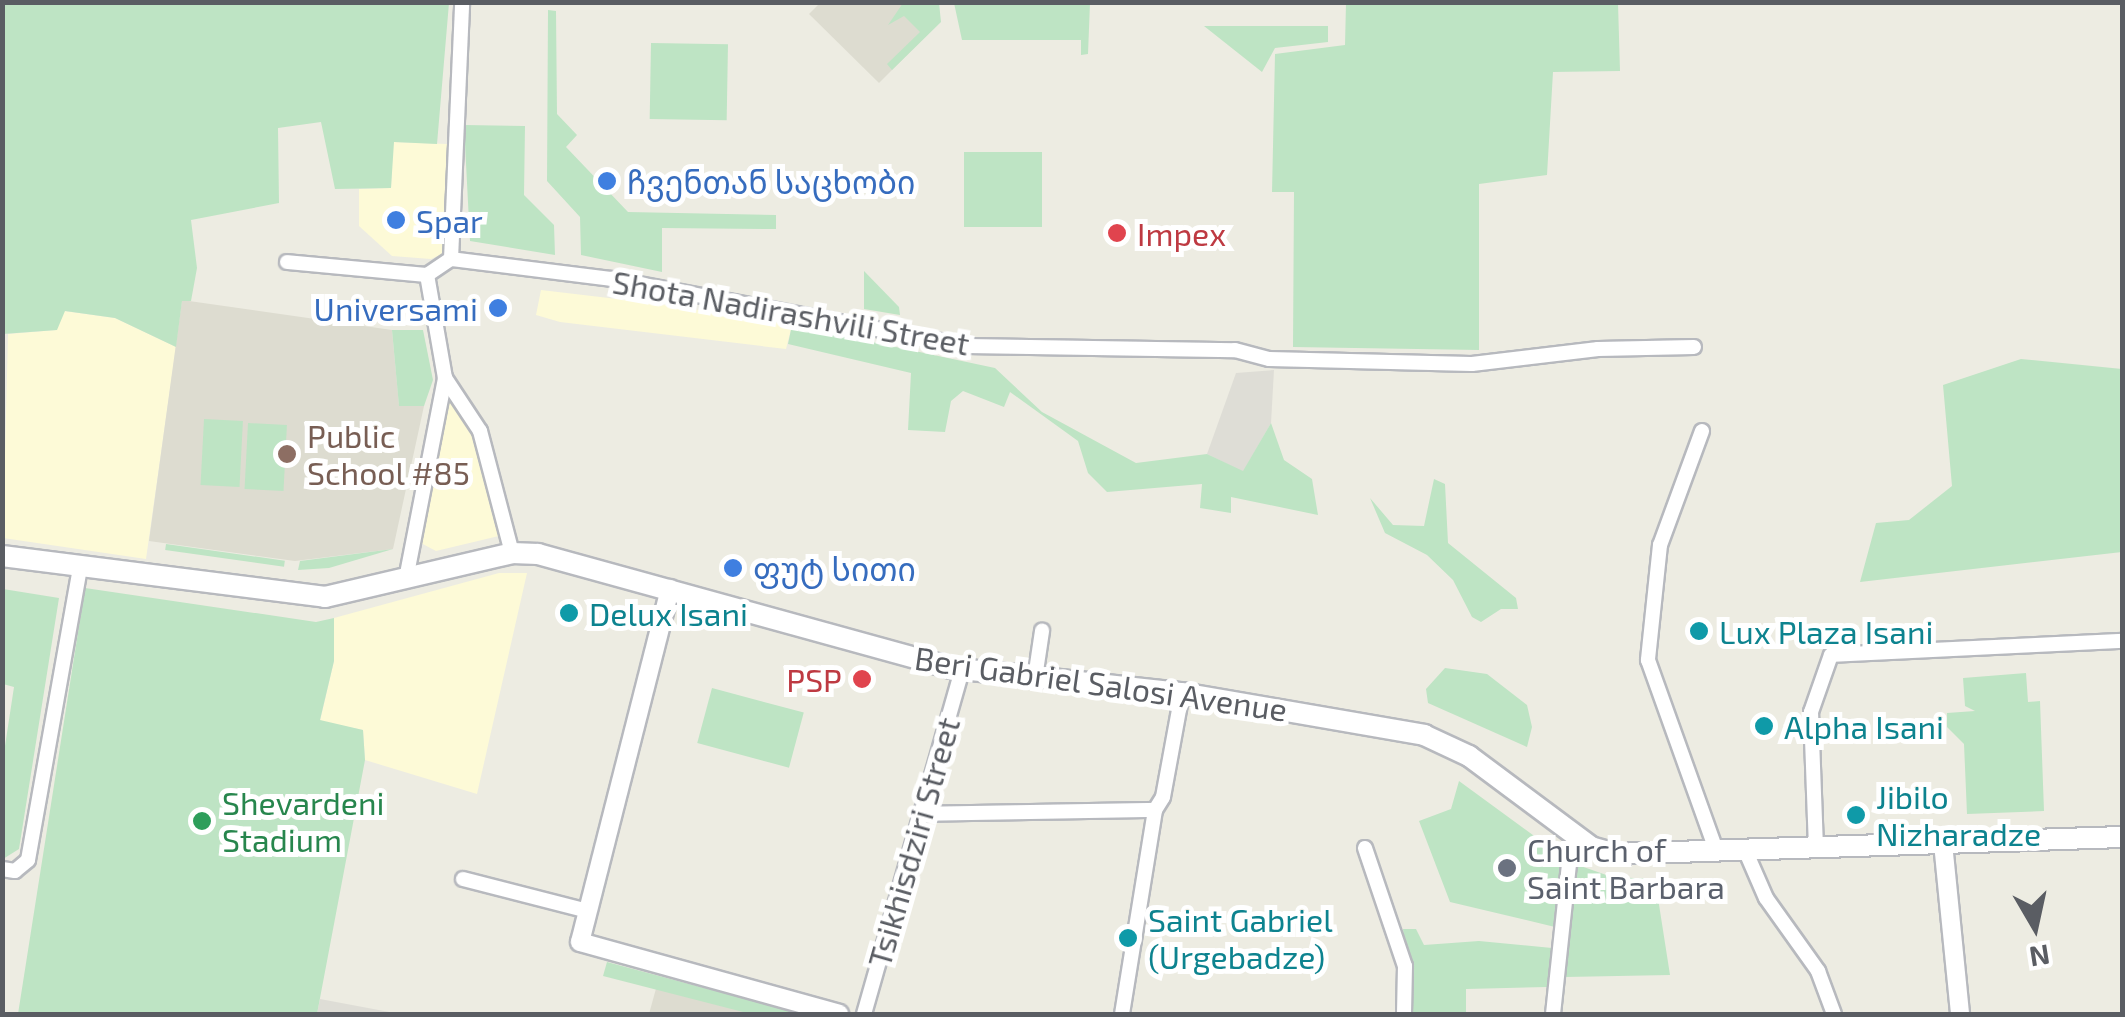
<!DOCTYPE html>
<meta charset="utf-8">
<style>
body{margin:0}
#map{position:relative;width:2125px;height:1017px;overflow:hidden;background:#edece2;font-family:"Exo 2","Noto Sans Georgian",sans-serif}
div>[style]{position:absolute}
.commercial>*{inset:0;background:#fdfad7}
.industrial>*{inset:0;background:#deddd6}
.education>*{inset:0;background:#dddcd0}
.green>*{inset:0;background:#bee4c4;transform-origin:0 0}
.roads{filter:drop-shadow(2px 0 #b7b9be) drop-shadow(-2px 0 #b7b9be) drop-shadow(0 2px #b7b9be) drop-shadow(0 -2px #b7b9be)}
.minor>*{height:14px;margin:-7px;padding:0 7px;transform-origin:7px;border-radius:7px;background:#fff}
.tertiary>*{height:18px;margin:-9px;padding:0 9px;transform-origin:9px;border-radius:9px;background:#fff}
.secondary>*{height:20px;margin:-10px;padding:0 10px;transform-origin:10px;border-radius:10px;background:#fff}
.dots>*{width:28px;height:28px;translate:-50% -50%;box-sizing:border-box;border:5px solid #fff;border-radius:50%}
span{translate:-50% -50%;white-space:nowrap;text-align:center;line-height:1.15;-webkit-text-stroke:10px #fff;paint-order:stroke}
.shop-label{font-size:32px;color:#366cbe}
.left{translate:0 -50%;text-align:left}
.right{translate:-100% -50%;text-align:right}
.health-label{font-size:32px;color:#be3a42}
.street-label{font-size:32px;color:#5a5d63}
.education-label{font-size:32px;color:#785e54}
.culture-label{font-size:32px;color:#0d838f}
.leisure-label{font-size:32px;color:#27864d}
.worship-label{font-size:32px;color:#5b616d}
.frame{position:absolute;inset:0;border:5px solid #5a5d63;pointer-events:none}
.north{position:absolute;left:1985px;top:877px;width:100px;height:100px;-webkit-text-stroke:8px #fff;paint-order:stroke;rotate:171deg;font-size:28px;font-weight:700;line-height:40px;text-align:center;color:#5a5d63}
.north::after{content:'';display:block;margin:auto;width:35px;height:45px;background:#5a5d63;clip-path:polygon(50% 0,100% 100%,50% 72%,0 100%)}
</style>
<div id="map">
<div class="commercial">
<div style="clip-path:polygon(393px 142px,447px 144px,448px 237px,442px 254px,431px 259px,392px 256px,359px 226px,359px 189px,391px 188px)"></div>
<div style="clip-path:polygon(541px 290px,668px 305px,792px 325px,786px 349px,560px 322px,536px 315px)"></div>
<div style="clip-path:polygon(64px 311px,115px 318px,176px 347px,146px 559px,3px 538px,8px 334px,56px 330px)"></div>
<div style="clip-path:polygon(456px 400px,469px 418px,503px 535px,436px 551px,419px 542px,447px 405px)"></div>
<div style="clip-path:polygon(499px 573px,527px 573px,477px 794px,365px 760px,363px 730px,320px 721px,334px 661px,334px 618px)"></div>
</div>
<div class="industrial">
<div style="clip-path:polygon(1274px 370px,1271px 423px,1243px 472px,1207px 454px,1236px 373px)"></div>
<div style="clip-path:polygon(320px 999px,400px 1014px,317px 1014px)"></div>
</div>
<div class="education">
<div style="clip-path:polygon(820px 3px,937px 3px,937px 25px,879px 83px,809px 14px)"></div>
<div style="clip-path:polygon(182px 300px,392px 330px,399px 405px,424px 406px,393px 549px,295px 561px,149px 541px)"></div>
<div style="clip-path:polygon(657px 985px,775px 1014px,649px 1014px)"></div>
</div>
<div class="green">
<div style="clip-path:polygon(3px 2px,449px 3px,437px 144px,394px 142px,391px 188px,335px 189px,321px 122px,278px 128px,279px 203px,191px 220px,197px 268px,191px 301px,182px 301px,176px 347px,115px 318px,65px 311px,57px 330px,3px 334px)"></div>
<div style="clip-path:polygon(903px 3px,939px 3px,941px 22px,892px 70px,887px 64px,920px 32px,904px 16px,888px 25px)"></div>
<div style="clip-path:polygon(954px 3px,1090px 3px,1088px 54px,1081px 55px,1081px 40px,962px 40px)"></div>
<div style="clip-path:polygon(1346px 3px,1618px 3px,1620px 71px,1553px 72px,1547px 175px,1479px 184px,1479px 350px,1293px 347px,1294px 192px,1272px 192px,1275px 54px,1345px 45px)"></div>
<div style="clip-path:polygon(548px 10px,556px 11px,557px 114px,577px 135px,566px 147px,628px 212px,776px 215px,776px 229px,662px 228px,662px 272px,581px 255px,580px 217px,547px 181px)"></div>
<div style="clip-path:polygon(1204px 26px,1328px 26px,1328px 42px,1275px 48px,1262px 72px)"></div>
<div style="left:651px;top:43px;width:77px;height:76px;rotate:1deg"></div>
<div style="clip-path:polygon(464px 125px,525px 126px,524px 195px,554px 225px,555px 255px,470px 241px)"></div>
<div style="left:964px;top:152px;width:78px;height:75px"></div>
<div style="clip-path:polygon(864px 271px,899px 307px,900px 315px,864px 309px)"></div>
<div style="clip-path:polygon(792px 325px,995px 368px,1042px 412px,1136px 463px,1207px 454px,1243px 471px,1271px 423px,1284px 460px,1312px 479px,1318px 515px,1231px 497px,1231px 513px,1200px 508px,1202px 484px,1107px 492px,1088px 473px,1078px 441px,1010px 392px,1004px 407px,963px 391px,951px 401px,945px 432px,908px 430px,911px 373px,788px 344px)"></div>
<div style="clip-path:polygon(392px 330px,423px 330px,433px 380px,424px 406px,399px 406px)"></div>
<div style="clip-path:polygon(2021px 359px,2122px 369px,2122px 552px,1860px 582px,1876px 523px,1909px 520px,1952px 486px,1943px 385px)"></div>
<div style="left:204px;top:419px;width:39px;height:66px;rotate:3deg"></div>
<div style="left:248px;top:423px;width:39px;height:66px;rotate:3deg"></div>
<div style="clip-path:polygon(1434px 479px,1445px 484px,1448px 543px,1516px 598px,1518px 609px,1501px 609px,1481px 622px,1472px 617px,1453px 580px,1427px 555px,1385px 533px,1370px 498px,1393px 525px,1424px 526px)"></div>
<div style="left:166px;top:544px;width:120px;height:6px;rotate:8deg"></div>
<div style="clip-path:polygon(393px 549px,329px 568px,298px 570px,300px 561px)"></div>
<div style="clip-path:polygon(85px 588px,316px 622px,334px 618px,334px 661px,320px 720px,363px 730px,365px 760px,317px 1014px,18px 1014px)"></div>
<div style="clip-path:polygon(3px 589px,59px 598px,19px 849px,3px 859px,3px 759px,14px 687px,3px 684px)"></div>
<div style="clip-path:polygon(1445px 668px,1487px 674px,1527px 705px,1532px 727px,1527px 747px,1428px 703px,1426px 689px)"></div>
<div style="clip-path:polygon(2026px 673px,2028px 702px,2040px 701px,2044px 811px,1967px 814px,1964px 744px,1947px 727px,1947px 713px,1975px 711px,1965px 706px,1963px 678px)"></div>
<div style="left:712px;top:688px;width:95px;height:57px;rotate:15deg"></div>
<div style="clip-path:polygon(1459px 781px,1563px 857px,1555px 927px,1450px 902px,1419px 821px,1451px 809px)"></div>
<div style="clip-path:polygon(1575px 864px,1612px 877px,1655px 879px,1670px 975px,1565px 977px)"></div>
<div style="clip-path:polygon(1403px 929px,1416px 929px,1424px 945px,1479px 941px,1552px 948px,1547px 987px,1466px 989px,1466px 1014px,1412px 1014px)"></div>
<div style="clip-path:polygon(607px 962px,794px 1012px,793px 1014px,751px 1014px,603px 976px)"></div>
</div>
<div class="roads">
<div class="minor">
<div style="left:451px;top:259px;width:257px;rotate:-87.5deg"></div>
<div style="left:287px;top:262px;width:141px;rotate:5.3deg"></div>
<div style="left:1702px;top:431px;width:121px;rotate:110.2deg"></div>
<div style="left:1660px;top:545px;width:116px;rotate:96deg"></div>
<div style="left:1648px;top:660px;width:205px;rotate:70.3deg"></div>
<div style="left:512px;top:553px;width:126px;rotate:-104.7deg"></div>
<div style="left:480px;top:431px;width:64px;rotate:-123.4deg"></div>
<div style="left:445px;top:378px;width:105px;rotate:-99.9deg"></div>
<div style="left:427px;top:275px;width:29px;rotate:-34deg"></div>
<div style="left:451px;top:259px;width:162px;rotate:7.1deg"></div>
<div style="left:612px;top:279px;width:361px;rotate:10.7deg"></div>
<div style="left:967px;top:346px;width:268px;rotate:0.9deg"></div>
<div style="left:1235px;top:350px;width:35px;rotate:15deg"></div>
<div style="left:1269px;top:359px;width:203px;rotate:1.4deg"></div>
<div style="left:1472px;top:364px;width:127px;rotate:-6.8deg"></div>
<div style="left:1598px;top:349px;width:96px;rotate:-1.2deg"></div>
<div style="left:406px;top:579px;width:205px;rotate:-79deg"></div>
<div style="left:1035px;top:678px;width:48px;rotate:-81.5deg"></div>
<div style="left:920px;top:814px;width:235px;rotate:-1deg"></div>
<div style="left:1365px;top:848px;width:125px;rotate:71.3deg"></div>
<div style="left:1405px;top:966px;width:48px;rotate:91.2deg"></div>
<div style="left:1816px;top:848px;width:136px;rotate:-92.1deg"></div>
<div style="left:1811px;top:712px;width:60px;rotate:-70.7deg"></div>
<div style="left:1831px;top:655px;width:291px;rotate:-2.8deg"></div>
<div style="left:1746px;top:852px;width:50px;rotate:66.5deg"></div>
<div style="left:1766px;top:898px;width:90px;rotate:54.5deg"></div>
<div style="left:1818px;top:971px;width:46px;rotate:69.6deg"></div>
<div style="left:2px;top:869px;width:13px;rotate:9deg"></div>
<div style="left:15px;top:871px;width:17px;rotate:-40deg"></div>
<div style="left:28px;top:860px;width:297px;rotate:-79.9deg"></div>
<div style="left:463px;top:879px;width:129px;rotate:14.4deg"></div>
<div style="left:864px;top:1014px;width:358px;rotate:-74.1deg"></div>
<div style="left:1122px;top:1014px;width:207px;rotate:-80.8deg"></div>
<div style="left:1155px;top:810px;width:15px;rotate:-58deg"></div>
<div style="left:1163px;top:797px;width:106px;rotate:-79.6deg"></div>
<div style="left:1553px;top:1014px;width:151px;rotate:-83.9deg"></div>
<div style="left:1569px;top:864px;width:26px;rotate:-61deg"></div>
</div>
<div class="tertiary">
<div style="left:670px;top:589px;width:364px;rotate:104.3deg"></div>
<div style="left:580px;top:942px;width:269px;rotate:15.5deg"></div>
<div style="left:1943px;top:843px;width:172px;rotate:84.3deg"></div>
</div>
<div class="secondary">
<div style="left:2px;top:556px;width:326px;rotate:7.2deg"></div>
<div style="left:325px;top:597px;width:192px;rotate:-13.2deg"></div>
<div style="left:512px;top:553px;width:26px;rotate:2deg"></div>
<div style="left:538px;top:554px;width:428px;rotate:15.4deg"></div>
<div style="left:951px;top:668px;width:232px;rotate:6.2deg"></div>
<div style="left:1182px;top:693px;width:246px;rotate:9.8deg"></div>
<div style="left:1424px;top:735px;width:50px;rotate:25deg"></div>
<div style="left:1469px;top:756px;width:152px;rotate:36.7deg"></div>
<div style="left:1591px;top:847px;width:25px;rotate:16deg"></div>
<div style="left:1615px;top:854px;width:507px;rotate:-1.92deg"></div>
</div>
</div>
<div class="dots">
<div style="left:607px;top:181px;background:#3f7fe0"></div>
<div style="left:396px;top:220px;background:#3f7fe0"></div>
<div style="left:1117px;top:233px;background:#e0444e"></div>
<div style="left:498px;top:308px;background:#3f7fe0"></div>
<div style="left:287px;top:454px;background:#8d6e63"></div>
<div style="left:733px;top:568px;background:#3f7fe0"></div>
<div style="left:569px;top:613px;background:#0f9aa8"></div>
<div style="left:1699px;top:631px;background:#0f9aa8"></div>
<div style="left:862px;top:679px;background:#e0444e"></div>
<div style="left:1764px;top:726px;background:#0f9aa8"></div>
<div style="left:1856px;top:815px;background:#0f9aa8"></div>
<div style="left:202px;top:821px;background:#2e9e5b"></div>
<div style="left:1507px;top:868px;background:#6b7280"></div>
<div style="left:1128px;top:938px;background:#0f9aa8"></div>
</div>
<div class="shop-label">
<span class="left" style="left:627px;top:181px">ჩვენთან საცხობი</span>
<span class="left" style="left:416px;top:220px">Spar</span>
<span class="right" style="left:478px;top:308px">Universami</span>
<span class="left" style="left:753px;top:568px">ფუტ სითი</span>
</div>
<div class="health-label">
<span class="left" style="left:1137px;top:233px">Impex</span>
<span class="right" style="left:842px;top:679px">PSP</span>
</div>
<div class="street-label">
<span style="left:791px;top:312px;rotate:10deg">Shota Nadirashvili Street</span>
<span style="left:1101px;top:683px;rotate:8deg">Beri Gabriel Salosi Avenue</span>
<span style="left:913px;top:842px;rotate:-74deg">Tsikhisdziri Street</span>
</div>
<div class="education-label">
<span class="left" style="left:307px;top:454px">Public<br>School #85</span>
</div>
<div class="culture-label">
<span class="left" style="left:589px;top:613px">Delux Isani</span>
<span class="left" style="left:1719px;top:631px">Lux Plaza Isani</span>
<span class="left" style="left:1784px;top:726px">Alpha Isani</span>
<span class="left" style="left:1876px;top:815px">Jibilo<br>Nizharadze</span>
<span class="left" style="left:1148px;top:938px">Saint Gabriel<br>(Urgebadze)</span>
</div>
<div class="leisure-label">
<span class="left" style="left:222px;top:821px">Shevardeni<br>Stadium</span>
</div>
<div class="worship-label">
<span class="left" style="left:1527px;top:868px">Church of<br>Saint Barbara</span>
</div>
<div class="frame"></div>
<div class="north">N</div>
</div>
